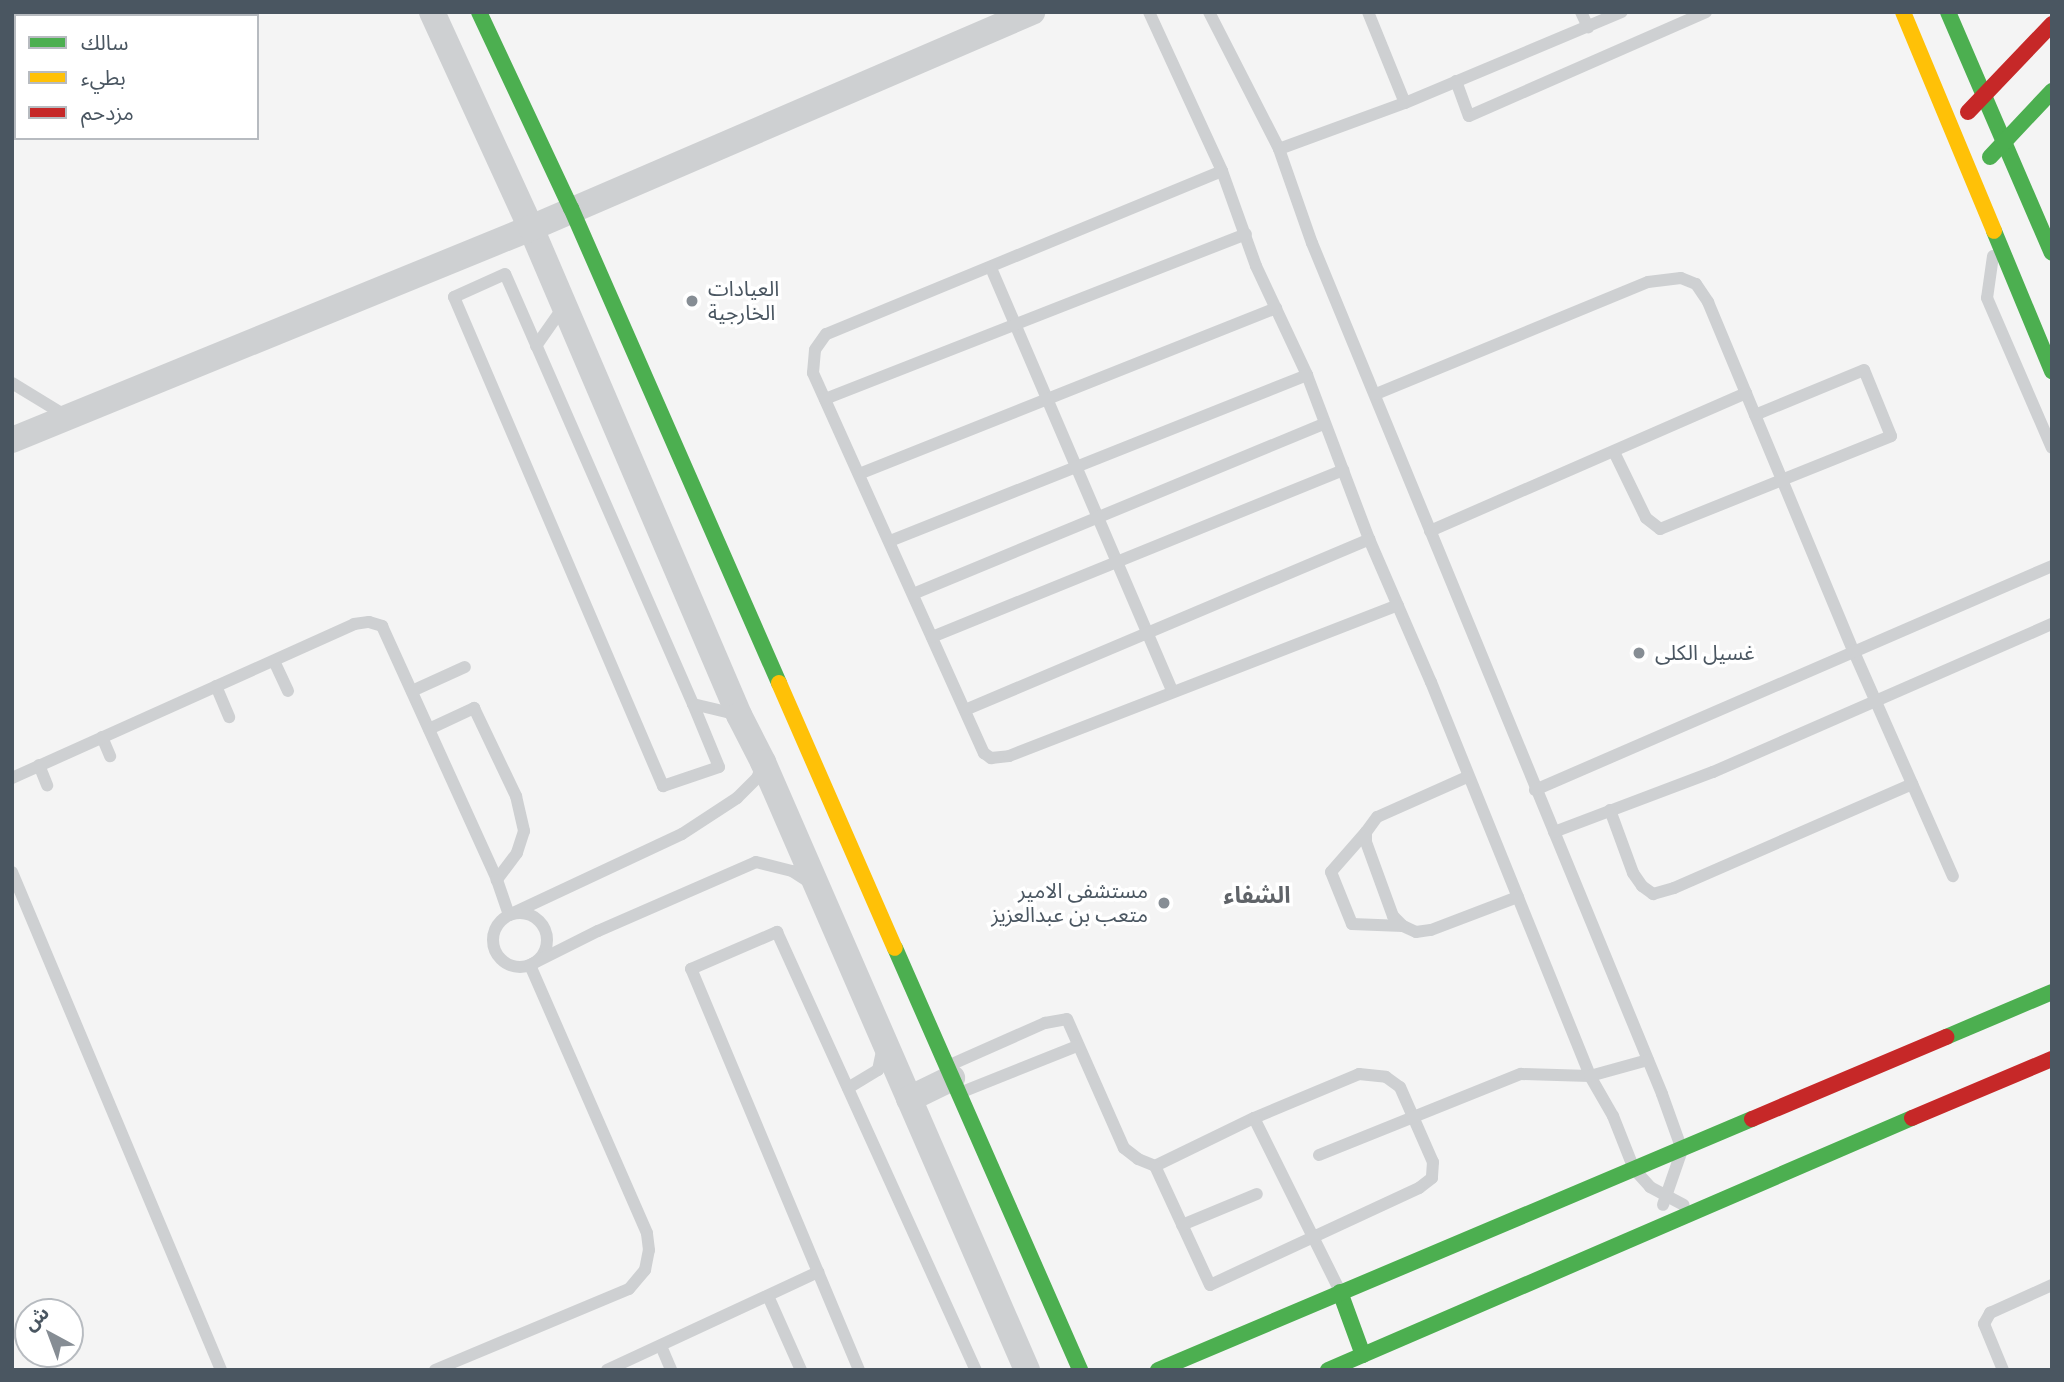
<!DOCTYPE html>
<meta charset="utf-8">
<style>
body{margin:0}
#map{position:relative;width:2064px;height:1382px;overflow:hidden;background:#f4f4f4;font-family:Figtree,"Noto Sans Arabic",sans-serif}
div>[style]{position:absolute}
.lane>*{height:12px;margin:-6px;padding:0 6px;transform-origin:6px;border-radius:6px;background:#ced0d2}
.lane>.ring{margin:-6px;padding:0;box-sizing:content-box;background:none;border:12px solid #ced0d2;border-radius:50%}
.street>*{height:26px;margin:-13px;padding:0 13px;transform-origin:13px;border-radius:13px;background:#ced0d2}
.fast>*{height:16px;margin:-8px;padding:0 8px;transform-origin:8px;border-radius:8px;background:#4caf50}
.slow>*{height:16px;margin:-8px;padding:0 8px;transform-origin:8px;border-radius:8px;background:#ffc107}
.jam>*{height:16px;margin:-8px;padding:0 8px;transform-origin:8px;border-radius:8px;background:#c62828}
.dots>*{width:19px;height:19px;translate:-50% -50%;box-sizing:border-box;border:4px solid #fff;border-radius:50%}
span{translate:-50% -50%;white-space:nowrap;text-align:center;line-height:1.15;-webkit-text-stroke:7px #fff;paint-order:stroke}
.poi-label{font-size:21px;color:#4a5661}
.left{translate:0 -50%;text-align:left}
.right{translate:-100% -50%;text-align:right}
.neighbourhood-label{font-size:23px;color:#5f6368;font-weight:700}
.frame{position:absolute;inset:0;border:14px solid #4a5661;pointer-events:none}
.legend{position:absolute;left:14px;top:14px;width:245px;height:126px;box-sizing:border-box;background:#fff;border:2px solid #b7bbc0;margin:0;padding:9px 12px;list-style:none;font-size:21px;color:#4a5661}
.legend li{display:flex;align-items:center;gap:14px;height:35px}
.legend b{width:35px;border:2px solid #b7bbc0}
.north{position:absolute;left:14px;top:1298px;width:70px;height:70px;box-sizing:border-box;background:#fff;border:2px solid #b7bbc0;border-radius:50%;rotate:319deg;font-size:19px;font-weight:700;line-height:28px;text-align:center;color:#4a5661}
.north::after{content:'';display:block;margin:auto;width:24px;height:32px;background:#868d94;clip-path:polygon(50% 0,100% 100%,50% 72%,0 100%)}
</style>
<div id="map">
<div class="lane">
<div style="left:1149px;top:12px;width:175px;rotate:65.3deg"></div>
<div style="left:1222px;top:171px;width:101px;rotate:70.3deg"></div>
<div style="left:1256px;top:266px;width:120px;rotate:64.9deg"></div>
<div style="left:1307px;top:375px;width:175px;rotate:69.3deg"></div>
<div style="left:1369px;top:539px;width:156px;rotate:66.6deg"></div>
<div style="left:1431px;top:682px;width:425px;rotate:68deg"></div>
<div style="left:1590px;top:1076px;width:46px;rotate:60.1deg"></div>
<div style="left:1613px;top:1116px;width:57px;rotate:68.4deg"></div>
<div style="left:1634px;top:1169px;width:24px;rotate:48deg"></div>
<div style="left:1650px;top:1187px;width:38px;rotate:28deg"></div>
<div style="left:1209px;top:12px;width:154px;rotate:62.9deg"></div>
<div style="left:1279px;top:149px;width:100px;rotate:70.7deg"></div>
<div style="left:1312px;top:243px;width:920px;rotate:67.64deg"></div>
<div style="left:1662px;top:1094px;width:59px;rotate:70.3deg"></div>
<div style="left:1682px;top:1150px;width:58px;rotate:109.1deg"></div>
<div style="left:1368px;top:12px;width:98px;rotate:67.9deg"></div>
<div style="left:1581px;top:12px;width:17px;rotate:65deg"></div>
<div style="left:1456px;top:81px;width:37px;rotate:70deg"></div>
<div style="left:1469px;top:116px;width:259px;rotate:-23.7deg"></div>
<div style="left:1279px;top:149px;width:134px;rotate:-20.1deg"></div>
<div style="left:1405px;top:103px;width:235px;rotate:-22.8deg"></div>
<div style="left:1222px;top:171px;width:428px;rotate:157.6deg"></div>
<div style="left:826px;top:334px;width:19px;rotate:125deg"></div>
<div style="left:815px;top:350px;width:23px;rotate:95deg"></div>
<div style="left:813px;top:373px;width:417px;rotate:65.8deg"></div>
<div style="left:984px;top:753px;width:9px;rotate:36deg"></div>
<div style="left:991px;top:758px;width:18px;rotate:-6deg"></div>
<div style="left:1009px;top:756px;width:417px;rotate:-21.2deg"></div>
<div style="left:1993px;top:256px;width:42px;rotate:98.1deg"></div>
<div style="left:1987px;top:298px;width:163px;rotate:66.6deg"></div>
<div style="left:991px;top:268px;width:460px;rotate:66.8deg"></div>
<div style="left:536px;top:346px;width:49px;rotate:-55deg"></div>
<div style="left:12px;top:383px;width:66px;rotate:31.3deg"></div>
<div style="left:1376px;top:394px;width:294px;rotate:-22.4deg"></div>
<div style="left:1648px;top:282px;width:33px;rotate:-7deg"></div>
<div style="left:1681px;top:278px;width:16px;rotate:22deg"></div>
<div style="left:1696px;top:284px;width:22px;rotate:56deg"></div>
<div style="left:1708px;top:302px;width:379px;rotate:67.4deg"></div>
<div style="left:1854px;top:652px;width:245px;rotate:66.2deg"></div>
<div style="left:825px;top:399px;width:452px;rotate:-21.4deg"></div>
<div style="left:1614px;top:452px;width:73px;rotate:64.1deg"></div>
<div style="left:1646px;top:518px;width:18px;rotate:38deg"></div>
<div style="left:1660px;top:529px;width:249px;rotate:-21.9deg"></div>
<div style="left:1891px;top:436px;width:71px;rotate:-112.2deg"></div>
<div style="left:1864px;top:370px;width:118px;rotate:157.6deg"></div>
<div style="left:859px;top:474px;width:449px;rotate:-21.7deg"></div>
<div style="left:1430px;top:531px;width:345px;rotate:-23.6deg"></div>
<div style="left:890px;top:541px;width:449px;rotate:-21.7deg"></div>
<div style="left:913px;top:594px;width:445px;rotate:-22.5deg"></div>
<div style="left:932px;top:637px;width:444px;rotate:-22.1deg"></div>
<div style="left:274px;top:661px;width:33px;rotate:65deg"></div>
<div style="left:216px;top:686px;width:34px;rotate:67deg"></div>
<div style="left:412px;top:691px;width:58px;rotate:-24.4deg"></div>
<div style="left:693px;top:704px;width:469px;rotate:-113.6deg"></div>
<div style="left:505px;top:274px;width:56px;rotate:155.7deg"></div>
<div style="left:454px;top:297px;width:532px;rotate:66.86deg"></div>
<div style="left:663px;top:786px;width:59px;rotate:-18.7deg"></div>
<div style="left:719px;top:767px;width:68px;rotate:-112.4deg"></div>
<div style="left:693px;top:704px;width:47px;rotate:13.4deg"></div>
<div style="left:965px;top:710px;width:439px;rotate:-22.9deg"></div>
<div style="left:429px;top:729px;width:50px;rotate:-25deg"></div>
<div style="left:474px;top:708px;width:98px;rotate:64.5deg"></div>
<div style="left:516px;top:796px;width:36px;rotate:77deg"></div>
<div style="left:524px;top:831px;width:23px;rotate:108deg"></div>
<div style="left:517px;top:853px;width:34px;rotate:127deg"></div>
<div style="left:102px;top:737px;width:21px;rotate:67deg"></div>
<div style="left:39px;top:765px;width:22px;rotate:68deg"></div>
<div style="left:1467px;top:777px;width:98px;rotate:156deg"></div>
<div style="left:1377px;top:817px;width:19px;rotate:126deg"></div>
<div style="left:1366px;top:832px;width:10px;rotate:90deg"></div>
<div style="left:1366px;top:842px;width:79px;rotate:70deg"></div>
<div style="left:1393px;top:916px;width:14px;rotate:45deg"></div>
<div style="left:1403px;top:926px;width:14px;rotate:25deg"></div>
<div style="left:1416px;top:932px;width:15px;rotate:-8deg"></div>
<div style="left:1431px;top:930px;width:93px;rotate:-20.8deg"></div>
<div style="left:12px;top:778px;width:375px;rotate:-24.2deg"></div>
<div style="left:354px;top:624px;width:15px;rotate:-8deg"></div>
<div style="left:369px;top:622px;width:14px;rotate:17deg"></div>
<div style="left:382px;top:626px;width:279px;rotate:65.6deg"></div>
<div style="left:497px;top:880px;width:37px;rotate:71deg"></div>
<div style="left:509px;top:915px;width:191px;rotate:-25.1deg"></div>
<div style="left:682px;top:834px;width:66px;rotate:-33.2deg"></div>
<div style="left:737px;top:798px;width:28px;rotate:-45deg"></div>
<div style="left:757px;top:778px;width:13px;rotate:-67deg"></div>
<div style="left:1535px;top:790px;width:563px;rotate:-23.43deg"></div>
<div style="left:1610px;top:810px;width:67px;rotate:69.9deg"></div>
<div style="left:1633px;top:873px;width:16px;rotate:55deg"></div>
<div style="left:1642px;top:886px;width:14px;rotate:36deg"></div>
<div style="left:1653px;top:894px;width:22px;rotate:-16deg"></div>
<div style="left:1674px;top:888px;width:260px;rotate:-23.6deg"></div>
<div style="left:1366px;top:832px;width:53px;rotate:131.2deg"></div>
<div style="left:1331px;top:872px;width:56px;rotate:68deg"></div>
<div style="left:1352px;top:924px;width:51px;rotate:2.2deg"></div>
<div style="left:1554px;top:832px;width:170px;rotate:-20.7deg"></div>
<div style="left:1713px;top:772px;width:370px;rotate:-23.6deg"></div>
<div style="left:12px;top:872px;width:540px;rotate:67.23deg"></div>
<div class="ring" style="left:493px;top:913px;width:42px;height:42px"></div>
<div style="left:950px;top:1065px;width:104px;rotate:-23.9deg"></div>
<div style="left:1045px;top:1023px;width:22px;rotate:-10deg"></div>
<div style="left:1067px;top:1019px;width:141px;rotate:66.2deg"></div>
<div style="left:1124px;top:1148px;width:18px;rotate:38deg"></div>
<div style="left:1138px;top:1159px;width:18px;rotate:22deg"></div>
<div style="left:1155px;top:1166px;width:110px;rotate:-25.9deg"></div>
<div style="left:1254px;top:1118px;width:114px;rotate:-22.7deg"></div>
<div style="left:1359px;top:1074px;width:27px;rotate:6deg"></div>
<div style="left:1386px;top:1077px;width:17px;rotate:36deg"></div>
<div style="left:1400px;top:1087px;width:82px;rotate:66.3deg"></div>
<div style="left:1433px;top:1162px;width:16px;rotate:94deg"></div>
<div style="left:1432px;top:1178px;width:16px;rotate:142deg"></div>
<div style="left:1419px;top:1188px;width:230px;rotate:155.1deg"></div>
<div style="left:1210px;top:1285px;width:131px;rotate:-114.8deg"></div>
<div style="left:848px;top:1088px;width:35px;rotate:-31deg"></div>
<div style="left:878px;top:1070px;width:24px;rotate:-78deg"></div>
<div style="left:962px;top:1092px;width:124px;rotate:-21.8deg"></div>
<div style="left:1254px;top:1118px;width:191px;rotate:63.6deg"></div>
<div style="left:1319px;top:1155px;width:218px;rotate:-21.9deg"></div>
<div style="left:1521px;top:1074px;width:69px;rotate:1.7deg"></div>
<div style="left:1590px;top:1076px;width:60px;rotate:-15.4deg"></div>
<div style="left:1182px;top:1225px;width:81px;rotate:-22.5deg"></div>
<div style="left:768px;top:1296px;width:81px;rotate:66deg"></div>
<div style="left:661px;top:1346px;width:26px;rotate:67deg"></div>
<div style="left:435px;top:1370px;width:210px;rotate:-22.7deg"></div>
<div style="left:629px;top:1289px;width:25px;rotate:-50deg"></div>
<div style="left:645px;top:1270px;width:20px;rotate:-79deg"></div>
<div style="left:649px;top:1250px;width:17px;rotate:-97deg"></div>
<div style="left:647px;top:1233px;width:292px;rotate:-113.6deg"></div>
<div style="left:530px;top:965px;width:76px;rotate:-26.6deg"></div>
<div style="left:598px;top:931px;width:172px;rotate:-23.6deg"></div>
<div style="left:756px;top:862px;width:37px;rotate:14deg"></div>
<div style="left:792px;top:871px;width:24px;rotate:33deg"></div>
<div style="left:607px;top:1370px;width:233px;rotate:-24.9deg"></div>
<div style="left:859px;top:1370px;width:435px;rotate:-112.7deg"></div>
<div style="left:691px;top:969px;width:94px;rotate:-23.3deg"></div>
<div style="left:777px;top:932px;width:481px;rotate:65.6deg"></div>
<div style="left:2003px;top:1370px;width:50px;rotate:-112.4deg"></div>
<div style="left:1984px;top:1324px;width:13px;rotate:-61deg"></div>
<div style="left:1990px;top:1313px;width:68px;rotate:-24.3deg"></div>
</div>
<div class="street">
<div style="left:432px;top:12px;width:238px;rotate:65.4deg"></div>
<div style="left:531px;top:228px;width:530px;rotate:66.87deg"></div>
<div style="left:739px;top:715px;width:53px;rotate:62.9deg"></div>
<div style="left:763px;top:762px;width:663px;rotate:66.53deg"></div>
<div style="left:12px;top:440px;width:561px;rotate:-22.22deg"></div>
<div style="left:531px;top:228px;width:546px;rotate:-23.32deg"></div>
<div style="left:909px;top:1099px;width:48px;rotate:-26deg"></div>
</div>
<div class="fast">
<div style="left:479px;top:12px;width:217px;rotate:64.9deg"></div>
<div style="left:571px;top:208px;width:519px;rotate:66.35deg"></div>
<div style="left:1948px;top:12px;width:262px;rotate:66.7deg"></div>
<div style="left:1990px;top:157px;width:91px;rotate:-46.8deg"></div>
<div style="left:1994px;top:231px;width:152px;rotate:67.5deg"></div>
<div style="left:895px;top:948px;width:461px;rotate:66.3deg"></div>
<div style="left:1946px;top:1037px;width:115px;rotate:-23deg"></div>
<div style="left:1340px;top:1292px;width:67px;rotate:69.9deg"></div>
<div style="left:1158px;top:1370px;width:645px;rotate:-22.91deg"></div>
<div style="left:1328px;top:1370px;width:636px;rotate:-23.34deg"></div>
</div>
<div class="slow">
<div style="left:1903px;top:12px;width:237px;rotate:67.4deg"></div>
<div style="left:779px;top:683px;width:289px;rotate:66.4deg"></div>
</div>
<div class="jam">
<div style="left:1968px;top:112px;width:122px;rotate:-46.3deg"></div>
<div style="left:1912px;top:1118px;width:152px;rotate:-22.9deg"></div>
<div style="left:1752px;top:1119px;width:211px;rotate:-22.9deg"></div>
</div>
<div class="dots">
<div style="left:692px;top:301px;background:#868d94"></div>
<div style="left:1639px;top:653px;background:#868d94"></div>
<div style="left:1164px;top:903px;background:#868d94"></div>
</div>
<div class="poi-label">
<span class="left" style="left:708px;top:301px">العيادات<br>الخارجية</span>
<span class="left" style="left:1655px;top:653px">غسيل الكلى</span>
<span class="right" style="left:1148px;top:903px">مستشفى الامير<br>متعب بن عبدالعزيز</span>
</div>
<div class="neighbourhood-label">
<span style="left:1257px;top:895px">الشفاء</span>
</div>
<div class="frame"></div>
<ul class="legend">
<li><b style="height:9px;background:#4caf50"></b>سالك</li>
<li><b style="height:9px;background:#ffc107"></b>بطيء</li>
<li><b style="height:9px;background:#c62828"></b>مزدحم</li>
</ul>
<div class="north">ش</div>
</div>
